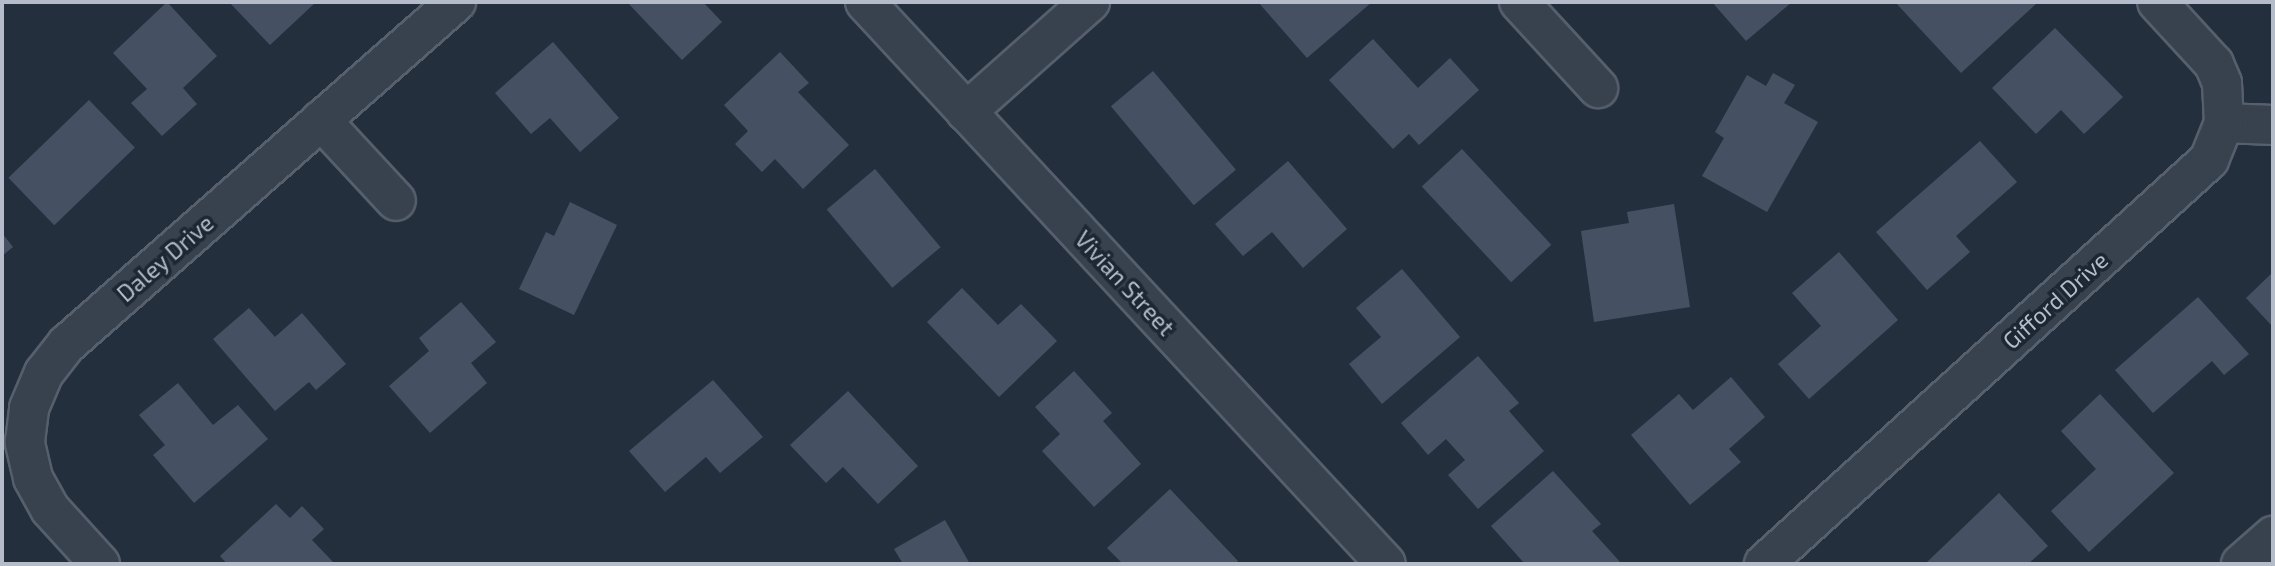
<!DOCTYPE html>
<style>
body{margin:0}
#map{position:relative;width:2275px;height:566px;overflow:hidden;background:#242f3e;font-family:"Exo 2",sans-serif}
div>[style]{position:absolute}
.building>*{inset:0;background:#455162;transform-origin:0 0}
.roads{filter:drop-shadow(2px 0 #565f6c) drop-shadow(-2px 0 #565f6c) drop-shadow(0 2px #565f6c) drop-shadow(0 -2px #565f6c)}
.minor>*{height:38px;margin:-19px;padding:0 19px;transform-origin:19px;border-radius:19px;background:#38414e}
span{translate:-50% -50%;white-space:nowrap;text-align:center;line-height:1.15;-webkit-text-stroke:7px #1d2633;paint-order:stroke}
.street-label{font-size:23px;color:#b4bcc9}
.frame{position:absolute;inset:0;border:4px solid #b4bcc9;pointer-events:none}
</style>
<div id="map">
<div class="building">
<div style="clip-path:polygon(167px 2px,217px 56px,183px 88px,197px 104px,162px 136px,131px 103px,147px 89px,113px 53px)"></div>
<div style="clip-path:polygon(229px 2px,316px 2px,270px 45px)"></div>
<div style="clip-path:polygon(627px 2px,703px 2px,722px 22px,682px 60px)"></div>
<div style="clip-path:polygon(1258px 2px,1372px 2px,1307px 58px)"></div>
<div style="clip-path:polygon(1712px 2px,1792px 2px,1746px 41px)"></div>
<div style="clip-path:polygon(1895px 2px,2038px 2px,1961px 73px)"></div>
<div style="clip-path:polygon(2055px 28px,2123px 97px,2084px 134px,2061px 110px,2036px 134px,1992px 88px)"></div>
<div style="clip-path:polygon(1373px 39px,1418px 88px,1450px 58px,1479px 90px,1419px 145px,1409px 134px,1393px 149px,1329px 80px)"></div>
<div style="clip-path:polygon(553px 42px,619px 118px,580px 152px,550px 118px,531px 134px,495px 93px)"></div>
<div style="clip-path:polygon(780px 52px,809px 83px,798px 92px,849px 145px,803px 189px,775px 159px,762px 172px,735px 144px,748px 131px,724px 105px)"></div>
<div style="left:1153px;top:71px;width:129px;height:55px;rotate:50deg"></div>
<div style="clip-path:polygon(1773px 73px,1795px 85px,1784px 103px,1818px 122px,1767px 212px,1702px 176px,1724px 138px,1715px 132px,1747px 75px,1766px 86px)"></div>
<div style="left:89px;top:100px;width:66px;height:112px;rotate:46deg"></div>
<div style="clip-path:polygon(1980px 141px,2017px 182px,1956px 236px,1970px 252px,1927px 290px,1876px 232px)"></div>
<div style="left:1462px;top:149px;width:131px;height:55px;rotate:47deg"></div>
<div style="clip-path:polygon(1288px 161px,1347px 229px,1303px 268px,1272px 232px,1243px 256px,1215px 224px)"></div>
<div style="left:875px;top:169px;width:102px;height:63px;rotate:50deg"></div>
<div style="clip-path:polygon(570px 202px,617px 225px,574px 315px,519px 289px,546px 232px,554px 236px)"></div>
<div style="clip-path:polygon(1674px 204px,1690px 307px,1594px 322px,1581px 231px,1629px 223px,1627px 212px)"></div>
<div style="clip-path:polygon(2px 233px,13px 247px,2px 256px)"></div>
<div style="clip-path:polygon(1839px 252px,1898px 320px,1809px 399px,1778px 364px,1821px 326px,1792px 293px)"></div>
<div style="clip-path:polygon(1402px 269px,1460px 337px,1382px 404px,1349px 364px,1381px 337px,1356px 308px)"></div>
<div style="clip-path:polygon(2273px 272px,2273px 327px,2246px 298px)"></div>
<div style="clip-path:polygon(962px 288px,998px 325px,1021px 304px,1057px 341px,999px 397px,927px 322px)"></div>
<div style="clip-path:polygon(2198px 297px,2249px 354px,2224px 375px,2212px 361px,2153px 413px,2115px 370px)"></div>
<div style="clip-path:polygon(461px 302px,496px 342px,471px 363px,487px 383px,430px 433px,389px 386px,429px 351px,419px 338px)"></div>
<div style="clip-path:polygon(249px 308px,275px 337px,302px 313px,346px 364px,316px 390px,309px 382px,275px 411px,213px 339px)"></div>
<div style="clip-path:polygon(1478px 356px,1519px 403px,1509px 411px,1544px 451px,1478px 509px,1448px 475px,1465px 460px,1446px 439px,1428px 455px,1401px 423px)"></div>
<div style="clip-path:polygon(1074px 371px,1112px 413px,1103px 421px,1141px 464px,1094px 507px,1042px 451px,1060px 434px,1035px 407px)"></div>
<div style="clip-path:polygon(1731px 377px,1765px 417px,1729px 449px,1741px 462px,1690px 505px,1631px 435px,1679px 394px,1693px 410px)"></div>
<div style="clip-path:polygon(713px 380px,763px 437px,720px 473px,706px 457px,665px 492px,629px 451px)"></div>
<div style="clip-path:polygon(178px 383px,213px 425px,238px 405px,268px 439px,194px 503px,153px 455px,165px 445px,139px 415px)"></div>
<div style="clip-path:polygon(848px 391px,918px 466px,878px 504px,843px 467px,826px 483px,790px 445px)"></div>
<div style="clip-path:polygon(2100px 394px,2174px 473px,2089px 552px,2051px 511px,2096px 469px,2061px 431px)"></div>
<div style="clip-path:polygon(1553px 471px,1601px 524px,1592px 531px,1622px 564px,1525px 564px,1491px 526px)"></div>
<div style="clip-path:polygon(1170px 489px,1238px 561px,1235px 564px,1123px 564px,1107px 548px)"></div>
<div style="clip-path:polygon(1999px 493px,2048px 546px,2028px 564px,1925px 564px)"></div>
<div style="clip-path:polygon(276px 504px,290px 518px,302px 506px,324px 529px,312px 540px,335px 564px,227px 564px,220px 556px)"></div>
<div style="clip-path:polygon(945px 520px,970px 564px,903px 564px,894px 549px)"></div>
</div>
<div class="roads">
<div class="minor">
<div style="left:865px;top:2px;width:766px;rotate:47.17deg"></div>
<div style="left:1519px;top:2px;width:117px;rotate:47.4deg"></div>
<div style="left:966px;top:112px;width:166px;rotate:-41.6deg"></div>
<div style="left:321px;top:120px;width:110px;rotate:47.2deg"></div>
<div style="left:2224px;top:123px;width:49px;rotate:2.3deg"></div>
<div style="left:100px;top:564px;width:74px;rotate:-132.3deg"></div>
<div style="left:50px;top:509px;width:35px;rotate:-119deg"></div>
<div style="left:33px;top:478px;width:37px;rotate:-103deg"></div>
<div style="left:25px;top:442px;width:34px;rotate:-83deg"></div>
<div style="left:29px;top:408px;width:38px;rotate:-67deg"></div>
<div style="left:44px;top:373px;width:37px;rotate:-52deg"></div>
<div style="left:67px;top:344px;width:518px;rotate:-41.32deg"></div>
<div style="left:1764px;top:564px;width:601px;rotate:-42.24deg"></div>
<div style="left:2209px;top:160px;width:40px;rotate:-68deg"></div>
<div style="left:2224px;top:123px;width:40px;rotate:-92.9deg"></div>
<div style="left:2222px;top:83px;width:21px;rotate:-113deg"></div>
<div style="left:2214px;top:64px;width:84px;rotate:-132.6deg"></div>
<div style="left:2241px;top:564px;width:43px;rotate:-41.2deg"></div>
</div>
</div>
<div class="street-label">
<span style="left:165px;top:258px;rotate:-41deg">Daley Drive</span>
<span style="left:1125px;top:283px;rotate:47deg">Vivian Street</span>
<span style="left:2055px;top:300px;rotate:-42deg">Gifford Drive</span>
</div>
<div class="frame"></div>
</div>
